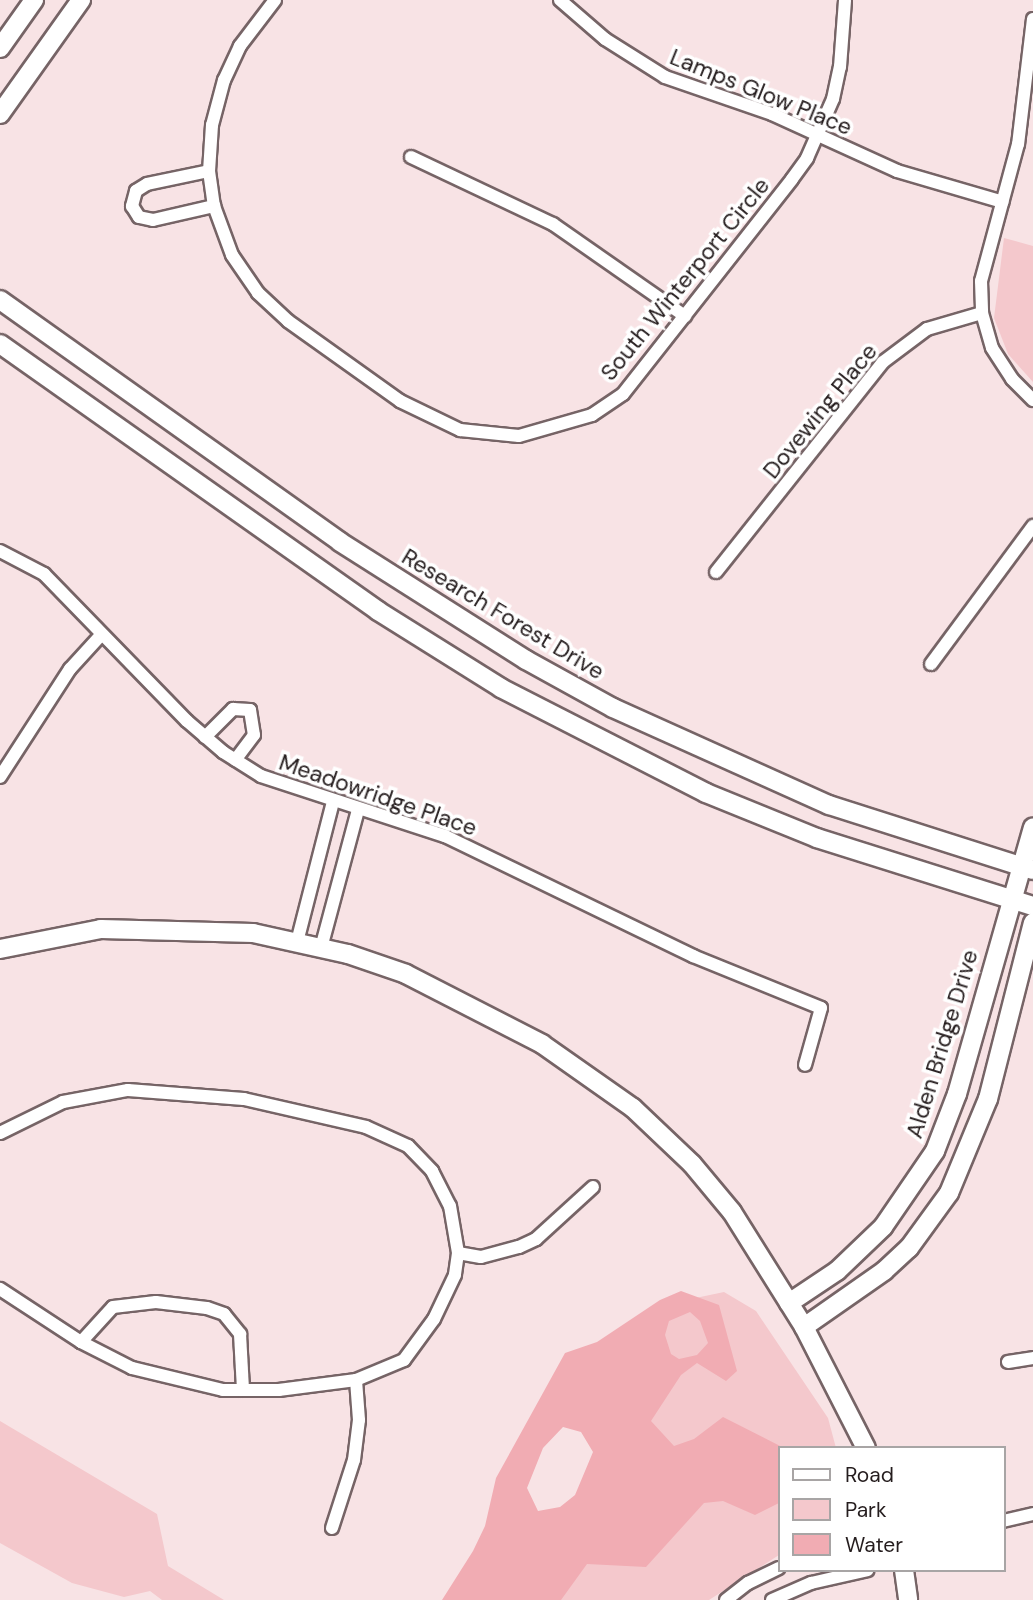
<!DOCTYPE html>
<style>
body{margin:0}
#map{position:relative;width:1033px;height:1600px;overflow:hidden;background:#f8e3e5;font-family:"DM Sans",sans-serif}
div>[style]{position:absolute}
.green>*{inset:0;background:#f4c8cc}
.water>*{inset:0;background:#f1acb3}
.roads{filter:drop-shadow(2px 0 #766466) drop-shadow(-2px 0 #766466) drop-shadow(0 2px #766466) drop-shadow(0 -2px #766466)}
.street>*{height:12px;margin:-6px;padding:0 6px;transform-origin:6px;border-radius:6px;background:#fff}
.secondary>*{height:18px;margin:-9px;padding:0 9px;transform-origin:9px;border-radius:9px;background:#fff}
span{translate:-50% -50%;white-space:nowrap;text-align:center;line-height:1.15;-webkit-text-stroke:7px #fff;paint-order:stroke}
.street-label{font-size:23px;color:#251d1e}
.legend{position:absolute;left:778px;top:1446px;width:228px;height:126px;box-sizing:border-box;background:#fff;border:2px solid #a8a5a5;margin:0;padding:9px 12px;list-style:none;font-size:21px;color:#251d1e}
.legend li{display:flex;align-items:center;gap:14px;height:35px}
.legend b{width:35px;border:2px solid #a8a5a5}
</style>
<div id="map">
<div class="green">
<div style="clip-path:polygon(1004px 238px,1033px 246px,1033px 382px,1008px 354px,994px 318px)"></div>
<div style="clip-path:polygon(724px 1292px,756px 1311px,828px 1418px,836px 1448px,779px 1448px,779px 1555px,709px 1600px,463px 1600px,590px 1511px,659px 1320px,686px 1300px)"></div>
<div style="clip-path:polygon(0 1421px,157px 1514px,168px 1566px,224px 1600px,162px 1600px,150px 1591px,124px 1597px,72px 1583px,0 1543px)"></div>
</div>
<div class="water">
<div style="clip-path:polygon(evenodd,681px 1291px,719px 1305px,737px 1371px,726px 1381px,697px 1363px,681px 1375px,651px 1421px,674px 1446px,694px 1439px,723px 1417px,784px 1448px,779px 1448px,779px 1503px,755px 1515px,723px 1501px,704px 1503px,646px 1567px,587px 1564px,561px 1600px,442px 1600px,473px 1551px,485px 1526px,496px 1478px,565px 1353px,597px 1342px,660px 1300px,681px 1291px,690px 1312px,700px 1321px,708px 1343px,697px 1355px,679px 1359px,671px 1354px,665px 1335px,669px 1321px,690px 1312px,681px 1291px,563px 1427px,581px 1432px,593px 1452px,575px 1495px,560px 1507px,538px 1511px,527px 1488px,543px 1448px,563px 1427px)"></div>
</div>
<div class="roads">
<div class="street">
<div style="left:275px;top:0;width:58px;rotate:127.3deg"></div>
<div style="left:240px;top:46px;width:38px;rotate:115deg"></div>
<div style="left:224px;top:80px;width:47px;rotate:104.9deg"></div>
<div style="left:212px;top:125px;width:46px;rotate:93.7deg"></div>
<div style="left:209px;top:171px;width:35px;rotate:82deg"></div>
<div style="left:214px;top:206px;width:52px;rotate:69.8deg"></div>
<div style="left:232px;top:255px;width:46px;rotate:55.6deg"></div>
<div style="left:258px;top:293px;width:41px;rotate:43deg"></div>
<div style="left:288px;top:321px;width:138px;rotate:35.5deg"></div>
<div style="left:400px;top:401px;width:67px;rotate:25.8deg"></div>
<div style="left:460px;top:430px;width:59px;rotate:5.8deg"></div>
<div style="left:519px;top:436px;width:76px;rotate:-16deg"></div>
<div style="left:592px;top:415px;width:37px;rotate:-34deg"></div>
<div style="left:623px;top:394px;width:273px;rotate:-51.8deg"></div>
<div style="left:792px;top:179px;width:26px;rotate:-54deg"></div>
<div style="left:807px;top:158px;width:64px;rotate:-66.2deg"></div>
<div style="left:833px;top:99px;width:33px;rotate:-78deg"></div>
<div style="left:840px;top:67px;width:67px;rotate:-85.7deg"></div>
<div style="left:560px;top:0;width:60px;rotate:40.9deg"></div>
<div style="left:605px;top:39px;width:71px;rotate:32.3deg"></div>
<div style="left:665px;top:77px;width:113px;rotate:19.1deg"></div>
<div style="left:772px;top:114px;width:137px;rotate:24.5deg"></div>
<div style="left:897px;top:171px;width:110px;rotate:16.3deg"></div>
<div style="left:1033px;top:19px;width:126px;rotate:96.8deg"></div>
<div style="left:1018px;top:144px;width:142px;rotate:105.1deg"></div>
<div style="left:981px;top:281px;width:32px;rotate:88deg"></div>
<div style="left:982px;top:313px;width:36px;rotate:74deg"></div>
<div style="left:992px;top:348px;width:37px;rotate:57deg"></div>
<div style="left:1012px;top:379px;width:30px;rotate:45deg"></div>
<div style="left:411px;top:157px;width:157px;rotate:25.3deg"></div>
<div style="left:553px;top:224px;width:161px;rotate:34.9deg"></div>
<div style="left:209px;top:171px;width:63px;rotate:168.2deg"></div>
<div style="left:147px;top:184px;width:13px;rotate:148deg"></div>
<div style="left:136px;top:191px;width:16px;rotate:105deg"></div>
<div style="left:132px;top:206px;width:13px;rotate:58deg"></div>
<div style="left:139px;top:217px;width:14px;rotate:12deg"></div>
<div style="left:153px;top:220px;width:63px;rotate:-12.9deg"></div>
<div style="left:0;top:551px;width:50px;rotate:27.6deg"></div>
<div style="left:44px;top:574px;width:205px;rotate:45.8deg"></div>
<div style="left:187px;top:721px;width:48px;rotate:40.7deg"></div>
<div style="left:223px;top:752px;width:45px;rotate:32.3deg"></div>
<div style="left:261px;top:776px;width:194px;rotate:18.1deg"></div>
<div style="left:445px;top:836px;width:276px;rotate:25.8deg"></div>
<div style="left:693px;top:956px;width:138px;rotate:22.1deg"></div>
<div style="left:821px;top:1008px;width:59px;rotate:105.7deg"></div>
<div style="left:716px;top:572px;width:268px;rotate:-51.5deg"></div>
<div style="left:883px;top:362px;width:55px;rotate:-36.9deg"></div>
<div style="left:927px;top:329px;width:57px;rotate:-16.2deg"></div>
<div style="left:931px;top:664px;width:172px;rotate:-53.5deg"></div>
<div style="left:205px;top:737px;width:40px;rotate:-45deg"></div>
<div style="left:233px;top:709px;width:17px;rotate:3deg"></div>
<div style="left:250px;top:710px;width:25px;rotate:81deg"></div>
<div style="left:254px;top:735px;width:31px;rotate:127deg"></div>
<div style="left:0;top:777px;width:129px;rotate:-57.1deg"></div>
<div style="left:70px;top:669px;width:46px;rotate:-47.6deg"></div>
<div style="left:297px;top:942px;width:145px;rotate:-75.6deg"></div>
<div style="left:321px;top:948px;width:143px;rotate:-75deg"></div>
<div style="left:0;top:1133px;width:70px;rotate:-26.2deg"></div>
<div style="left:63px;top:1102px;width:66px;rotate:-10.5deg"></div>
<div style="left:128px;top:1090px;width:116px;rotate:4.4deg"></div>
<div style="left:244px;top:1099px;width:125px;rotate:12.9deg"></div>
<div style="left:366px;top:1127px;width:46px;rotate:24.3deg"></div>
<div style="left:408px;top:1146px;width:35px;rotate:46deg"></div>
<div style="left:432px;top:1171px;width:39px;rotate:63deg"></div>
<div style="left:450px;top:1206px;width:48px;rotate:80.3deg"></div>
<div style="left:458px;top:1253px;width:22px;rotate:98deg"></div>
<div style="left:455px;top:1275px;width:49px;rotate:115.5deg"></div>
<div style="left:434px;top:1319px;width:51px;rotate:126.2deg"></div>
<div style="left:404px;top:1360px;width:52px;rotate:157.4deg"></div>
<div style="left:356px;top:1380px;width:78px;rotate:172.6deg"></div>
<div style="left:279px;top:1390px;width:56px;rotate:180deg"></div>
<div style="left:223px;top:1390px;width:94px;rotate:-166.4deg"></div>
<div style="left:132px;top:1368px;width:57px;rotate:-153deg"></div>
<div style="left:81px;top:1342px;width:97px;rotate:-146.8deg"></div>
<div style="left:458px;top:1253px;width:23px;rotate:10deg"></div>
<div style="left:481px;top:1257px;width:39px;rotate:-15deg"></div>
<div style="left:519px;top:1247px;width:19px;rotate:-25deg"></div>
<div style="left:536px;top:1239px;width:77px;rotate:-42.4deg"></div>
<div style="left:81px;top:1342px;width:47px;rotate:-47.6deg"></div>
<div style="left:113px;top:1307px;width:43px;rotate:-6.6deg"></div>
<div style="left:156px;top:1302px;width:51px;rotate:6.7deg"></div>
<div style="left:207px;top:1308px;width:18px;rotate:19deg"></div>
<div style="left:224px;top:1314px;width:26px;rotate:51deg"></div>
<div style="left:240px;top:1334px;width:56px;rotate:86.9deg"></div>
<div style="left:1008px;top:1362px;width:25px;rotate:-9deg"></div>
<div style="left:1003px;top:1521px;width:31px;rotate:-13deg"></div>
<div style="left:332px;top:1528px;width:71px;rotate:-72.1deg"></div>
<div style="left:354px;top:1460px;width:40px;rotate:-82.9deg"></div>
<div style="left:359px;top:1420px;width:40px;rotate:-94.3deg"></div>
<div style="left:726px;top:1600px;width:28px;rotate:-38deg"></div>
<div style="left:748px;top:1583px;width:34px;rotate:-26deg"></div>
<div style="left:772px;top:1600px;width:43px;rotate:-23.6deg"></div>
<div style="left:811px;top:1583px;width:58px;rotate:-12.8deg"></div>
</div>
<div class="secondary">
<div style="left:0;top:48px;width:59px;rotate:-54.7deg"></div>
<div style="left:0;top:114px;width:140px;rotate:-54.6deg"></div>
<div style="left:0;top:300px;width:417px;rotate:35.4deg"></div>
<div style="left:340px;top:542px;width:220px;rotate:32.4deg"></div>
<div style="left:526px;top:660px;width:99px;rotate:28.9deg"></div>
<div style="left:613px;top:708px;width:237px;rotate:24.2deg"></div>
<div style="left:829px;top:805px;width:214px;rotate:17.7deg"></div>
<div style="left:0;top:344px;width:463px;rotate:35.2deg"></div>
<div style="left:378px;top:611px;width:145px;rotate:32deg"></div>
<div style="left:501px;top:688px;width:230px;rotate:27.1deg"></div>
<div style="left:706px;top:793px;width:120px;rotate:22.1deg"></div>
<div style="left:817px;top:838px;width:226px;rotate:17.5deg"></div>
<div style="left:0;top:949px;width:103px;rotate:-11.2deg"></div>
<div style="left:101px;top:929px;width:152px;rotate:1.5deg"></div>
<div style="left:253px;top:933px;width:97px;rotate:12.5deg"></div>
<div style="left:348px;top:954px;width:61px;rotate:19deg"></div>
<div style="left:406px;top:974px;width:153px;rotate:27.2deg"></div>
<div style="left:542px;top:1044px;width:111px;rotate:35.1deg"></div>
<div style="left:633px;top:1108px;width:81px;rotate:43.5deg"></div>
<div style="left:692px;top:1164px;width:62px;rotate:50.2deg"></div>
<div style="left:732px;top:1212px;width:136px;rotate:57.9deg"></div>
<div style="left:804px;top:1327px;width:136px;rotate:62.9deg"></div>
<div style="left:789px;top:1303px;width:58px;rotate:-33.7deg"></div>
<div style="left:837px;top:1271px;width:64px;rotate:-43.7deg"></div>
<div style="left:883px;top:1227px;width:92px;rotate:-55.6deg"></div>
<div style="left:935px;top:1151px;width:61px;rotate:-68.9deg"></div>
<div style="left:957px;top:1094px;width:277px;rotate:-74.1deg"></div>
<div style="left:804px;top:1327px;width:98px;rotate:-35deg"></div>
<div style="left:884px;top:1271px;width:34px;rotate:-43deg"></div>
<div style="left:909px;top:1248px;width:68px;rotate:-54deg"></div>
<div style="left:949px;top:1193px;width:102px;rotate:-67.5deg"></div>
<div style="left:988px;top:1099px;width:182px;rotate:-75.7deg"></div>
<div style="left:904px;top:1570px;width:30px;rotate:82deg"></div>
</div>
</div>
<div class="street-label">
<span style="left:761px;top:92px;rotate:22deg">Lamps Glow Place</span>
<span style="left:685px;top:279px;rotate:-51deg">South Winterport Circle</span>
<span style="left:820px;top:411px;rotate:-51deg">Dovewing Place</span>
<span style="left:503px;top:614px;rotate:31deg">Research Forest Drive</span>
<span style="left:378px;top:795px;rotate:19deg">Meadowridge Place</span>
<span style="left:942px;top:1044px;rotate:-73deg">Alden Bridge Drive</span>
</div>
<ul class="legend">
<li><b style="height:9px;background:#fff"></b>Road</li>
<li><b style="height:19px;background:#f4c8cc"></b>Park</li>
<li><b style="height:19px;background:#f1acb3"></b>Water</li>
</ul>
</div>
